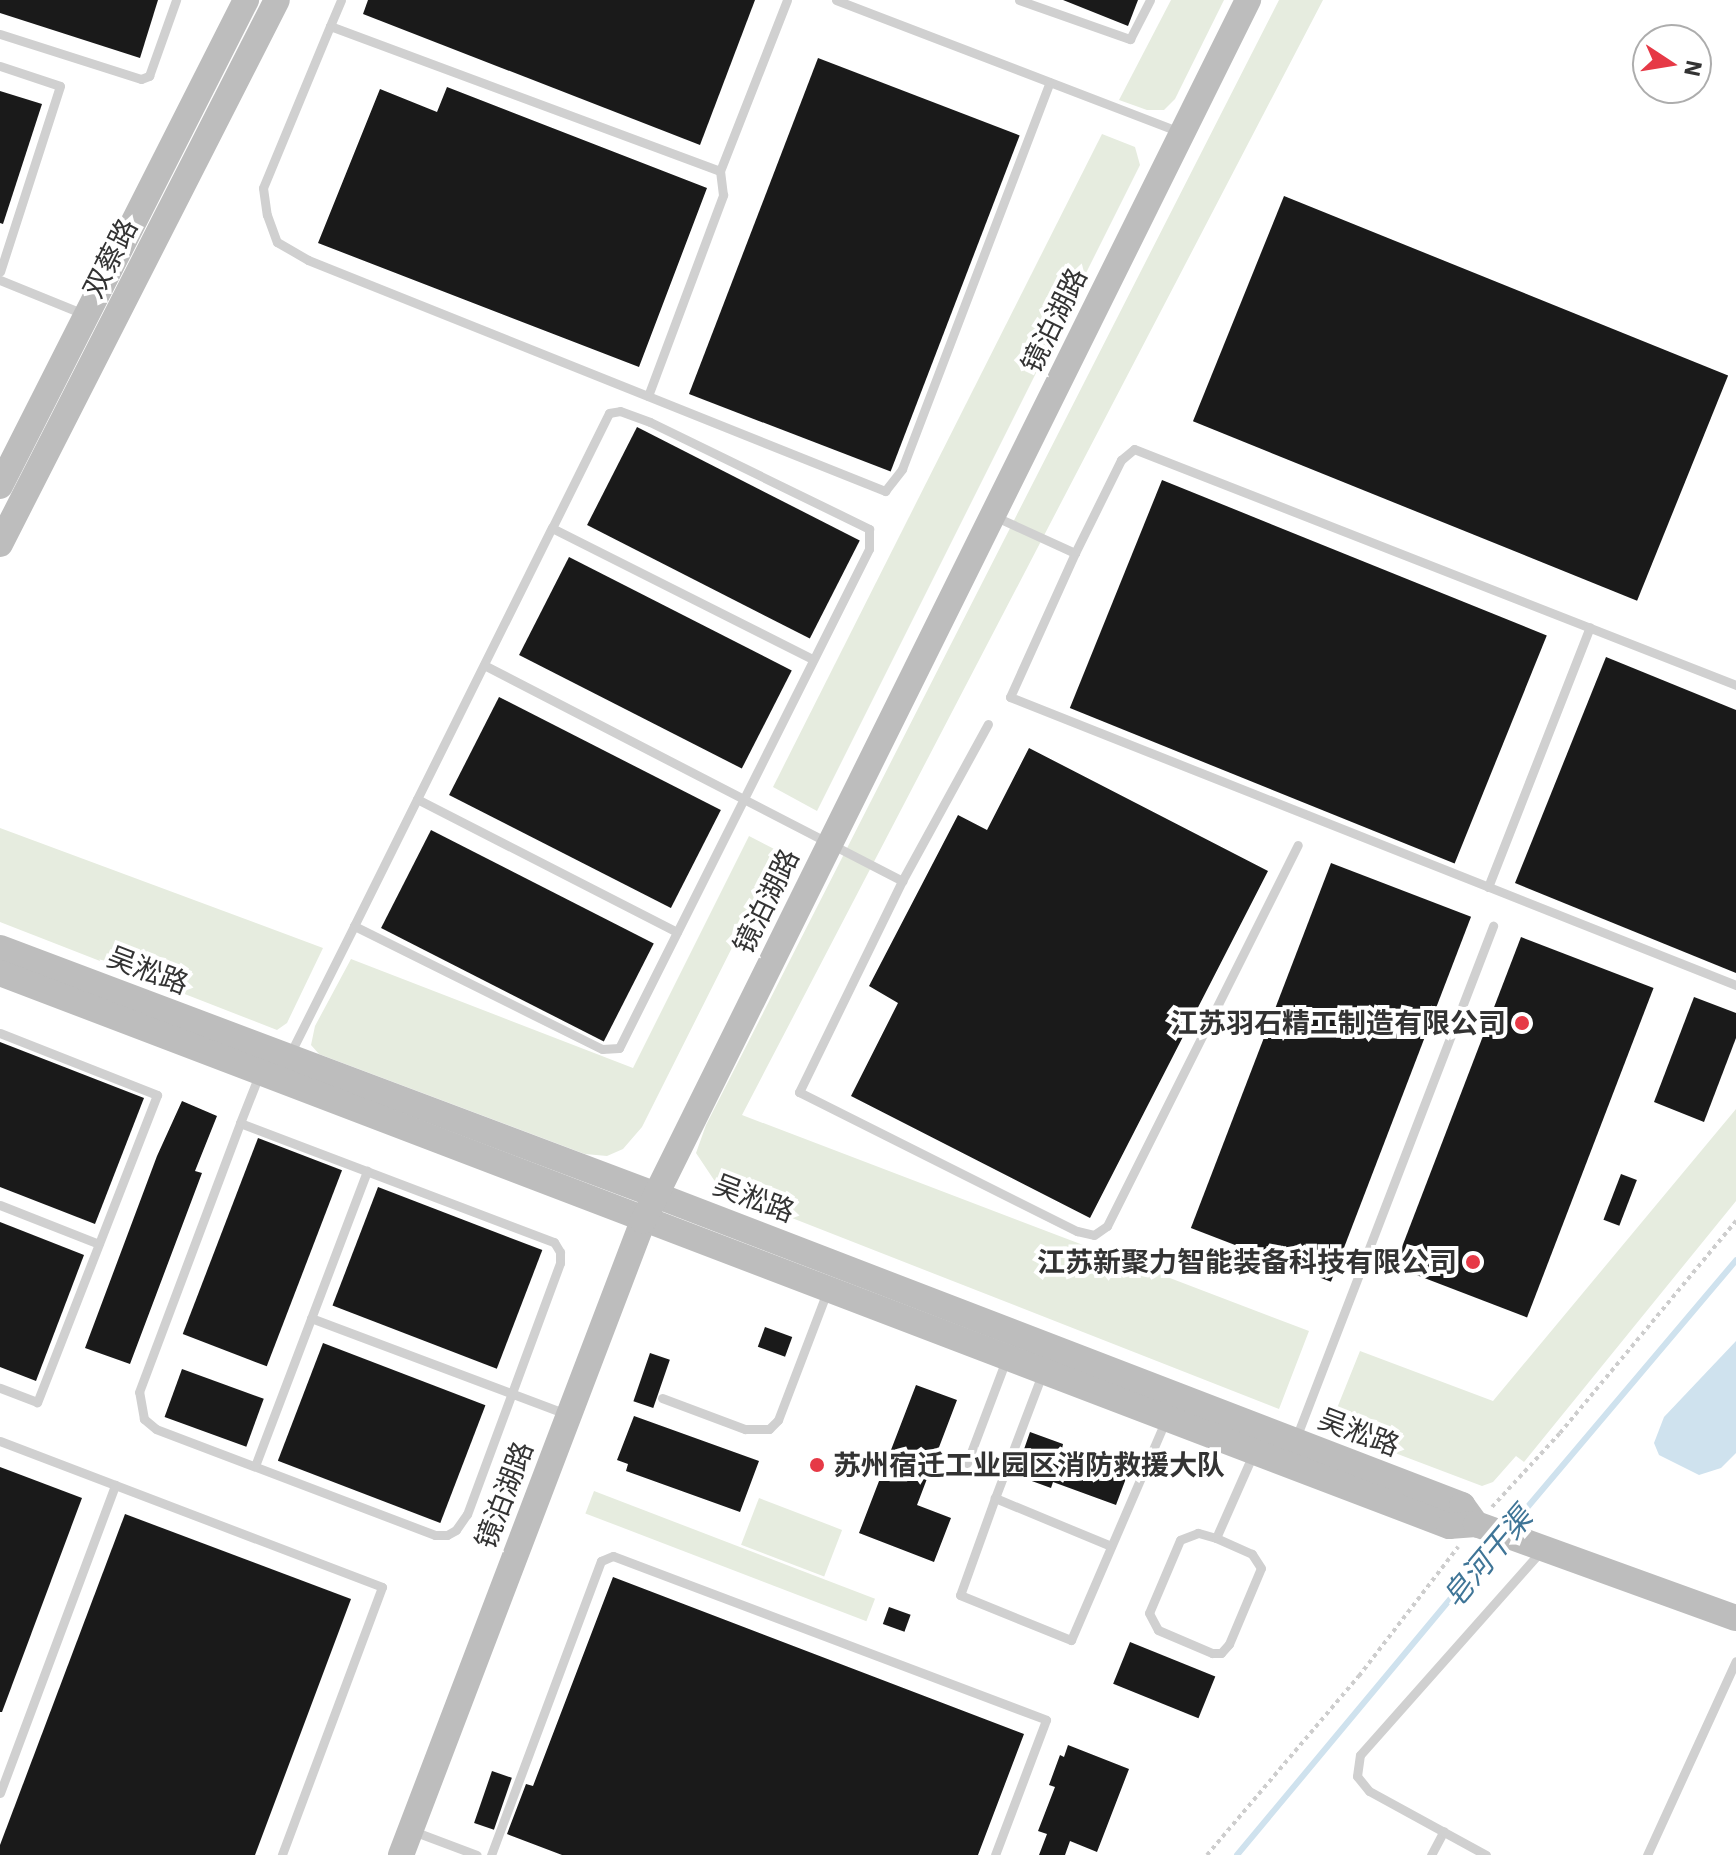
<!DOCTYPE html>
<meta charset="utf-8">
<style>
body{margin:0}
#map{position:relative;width:1736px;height:1855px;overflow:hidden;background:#fff;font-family:"IBM Plex Sans","Noto Sans SC",sans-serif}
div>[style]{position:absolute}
.green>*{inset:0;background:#e6ecdf;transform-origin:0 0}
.water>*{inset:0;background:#cfe2ee}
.stream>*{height:6px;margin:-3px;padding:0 3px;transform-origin:3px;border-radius:3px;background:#cfe2ee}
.building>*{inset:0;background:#1a1a1a;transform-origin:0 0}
.path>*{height:4px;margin-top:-2px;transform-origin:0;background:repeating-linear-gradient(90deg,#cdcdcd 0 4px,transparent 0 8px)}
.lane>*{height:9px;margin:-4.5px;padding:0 4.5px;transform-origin:4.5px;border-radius:4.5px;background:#d0d0d0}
.secondary>*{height:26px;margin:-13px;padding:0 13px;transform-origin:13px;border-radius:13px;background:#bdbdbd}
.dots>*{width:22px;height:22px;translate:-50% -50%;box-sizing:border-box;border:4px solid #fff;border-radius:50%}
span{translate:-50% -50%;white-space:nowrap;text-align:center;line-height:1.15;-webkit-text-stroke:8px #fff;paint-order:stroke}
.street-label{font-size:28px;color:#333}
.poi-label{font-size:28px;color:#333;font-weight:700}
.right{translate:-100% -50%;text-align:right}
.left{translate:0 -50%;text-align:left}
.water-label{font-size:30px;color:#3f7597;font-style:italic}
.north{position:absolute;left:1632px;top:24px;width:80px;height:80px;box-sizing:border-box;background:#fff;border:2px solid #adadad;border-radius:50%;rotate:102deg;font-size:22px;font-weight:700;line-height:32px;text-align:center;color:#333}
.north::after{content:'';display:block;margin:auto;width:28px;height:36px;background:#e63946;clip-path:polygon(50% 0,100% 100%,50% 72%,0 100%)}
</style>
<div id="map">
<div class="green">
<div style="clip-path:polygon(1171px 0,1224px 0,1175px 99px,1164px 110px,1147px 110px,1119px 100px)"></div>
<div style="clip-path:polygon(1279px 0,1323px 0,742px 1115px,1309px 1331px,1279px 1409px,736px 1196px,714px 1180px,696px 1153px,706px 1125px)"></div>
<div style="clip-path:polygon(1102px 134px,1135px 147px,1140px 165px,817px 811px,773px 787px)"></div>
<div style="clip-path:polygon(0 828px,323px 948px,287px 1023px,277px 1030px,0 922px)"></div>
<div style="clip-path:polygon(749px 836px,780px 852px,642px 1127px,623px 1149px,607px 1156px,585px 1154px,319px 1054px,311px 1045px,315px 1026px,351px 959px,633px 1068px)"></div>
<div style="clip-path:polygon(1736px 1109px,1736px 1201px,1524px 1462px,1516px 1456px,1493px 1482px,1482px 1486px,1329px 1428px,1360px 1351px,1493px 1401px)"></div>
<div style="left:594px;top:1491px;width:301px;height:24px;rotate:21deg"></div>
<div style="left:759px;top:1498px;width:89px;height:50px;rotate:21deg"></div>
</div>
<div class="water">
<div style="clip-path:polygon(1736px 1341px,1736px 1453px,1721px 1468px,1699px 1475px,1659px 1455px,1654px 1443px,1664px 1417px)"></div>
</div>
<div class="stream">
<div style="left:1509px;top:1529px;width:352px;rotate:-49.8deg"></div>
<div style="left:1237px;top:1855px;width:409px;rotate:-50.2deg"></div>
</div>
<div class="building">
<div style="clip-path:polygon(0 0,158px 0,140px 58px,0 13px)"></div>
<div style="clip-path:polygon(368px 0,755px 0,700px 145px,363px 14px)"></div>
<div style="clip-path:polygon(1063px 0,1138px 0,1128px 26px)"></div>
<div style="left:818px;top:58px;width:216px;height:360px;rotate:21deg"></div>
<div style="clip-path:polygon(447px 87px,707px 188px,639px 367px,318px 243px,380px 89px,437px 112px)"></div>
<div style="clip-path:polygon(0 91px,42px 104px,3px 224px,0 223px)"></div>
<div style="left:1284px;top:196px;width:479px;height:243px;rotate:22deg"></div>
<div style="left:637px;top:427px;width:250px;height:110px;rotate:27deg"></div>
<div style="left:1162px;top:480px;width:415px;height:246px;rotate:22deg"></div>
<div style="left:569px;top:557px;width:250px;height:110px;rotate:27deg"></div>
<div style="clip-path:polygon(1606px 657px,1736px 710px,1736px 973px,1515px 883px)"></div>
<div style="left:499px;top:697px;width:249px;height:110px;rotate:27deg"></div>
<div style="clip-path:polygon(1029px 748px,1268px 871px,1090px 1218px,851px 1096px,898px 1003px,869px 986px,958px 815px,987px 830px)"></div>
<div style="left:431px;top:830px;width:250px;height:110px;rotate:27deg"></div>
<div style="left:1331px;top:863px;width:150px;height:391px;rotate:21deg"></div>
<div style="left:1521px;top:937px;width:142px;height:353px;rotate:21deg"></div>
<div style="clip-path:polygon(1694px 997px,1736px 1013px,1736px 1038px,1704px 1122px,1654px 1102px)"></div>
<div style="clip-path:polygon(0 1042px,144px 1098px,95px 1224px,0 1187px)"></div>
<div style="clip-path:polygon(182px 1101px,217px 1116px,195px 1171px,202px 1173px,130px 1364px,85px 1348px,157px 1156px)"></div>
<div style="left:258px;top:1138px;width:90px;height:210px;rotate:21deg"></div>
<div style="left:1621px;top:1174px;width:17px;height:49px;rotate:21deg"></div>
<div style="left:378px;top:1187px;width:176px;height:127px;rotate:21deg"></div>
<div style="clip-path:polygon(0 1222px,84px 1255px,36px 1381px,0 1367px)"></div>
<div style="left:765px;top:1327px;width:29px;height:21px;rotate:20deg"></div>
<div style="left:323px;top:1343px;width:174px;height:126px;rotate:21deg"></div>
<div style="left:650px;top:1353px;width:21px;height:51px;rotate:19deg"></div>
<div style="left:182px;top:1369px;width:87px;height:51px;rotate:20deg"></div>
<div style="clip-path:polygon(916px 1385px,957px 1400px,917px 1505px,951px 1518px,934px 1562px,859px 1533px)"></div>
<div style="clip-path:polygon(634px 1416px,759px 1461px,740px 1512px,626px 1471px,628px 1464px,617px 1460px)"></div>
<div style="clip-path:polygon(1030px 1432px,1063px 1444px,1062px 1449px,1128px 1473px,1116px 1505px,1053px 1482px,1051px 1488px,1015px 1475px)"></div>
<div style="clip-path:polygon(0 1467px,82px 1498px,2px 1712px,0 1712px)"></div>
<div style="clip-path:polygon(125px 1514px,351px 1599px,255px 1855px,0 1855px,0 1845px)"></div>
<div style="clip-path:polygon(613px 1577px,1024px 1734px,978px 1855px,562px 1855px,507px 1834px,526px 1784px,533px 1786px)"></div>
<div style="left:889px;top:1607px;width:23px;height:18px;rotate:20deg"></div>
<div style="left:1130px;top:1642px;width:92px;height:45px;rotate:22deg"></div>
<div style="clip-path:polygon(1068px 1745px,1129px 1769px,1097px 1852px,1070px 1841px,1065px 1855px,1039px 1855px,1047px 1834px,1038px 1831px,1055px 1787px,1049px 1785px,1060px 1755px,1064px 1757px)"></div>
<div style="left:492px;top:1771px;width:21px;height:55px;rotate:19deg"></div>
</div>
<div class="path">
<div style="left:1492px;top:1507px;width:100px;rotate:-47.4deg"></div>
<div style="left:1560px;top:1433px;width:276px;rotate:-50.3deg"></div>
<div style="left:1207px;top:1855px;width:235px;rotate:-49.7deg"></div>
<div style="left:1359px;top:1676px;width:163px;rotate:-52.5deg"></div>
</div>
<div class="lane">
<div style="left:787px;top:0;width:184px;rotate:111.4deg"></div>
<div style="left:720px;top:171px;width:416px;rotate:-159.6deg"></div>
<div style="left:330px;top:26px;width:175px;rotate:112.5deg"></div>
<div style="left:263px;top:188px;width:27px;rotate:82deg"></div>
<div style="left:267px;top:215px;width:29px;rotate:70deg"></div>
<div style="left:277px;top:242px;width:36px;rotate:30deg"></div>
<div style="left:308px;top:260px;width:622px;rotate:21.82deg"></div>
<div style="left:885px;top:491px;width:28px;rotate:-52deg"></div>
<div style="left:902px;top:469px;width:414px;rotate:-69.1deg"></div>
<div style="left:836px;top:0;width:368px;rotate:21deg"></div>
<div style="left:1019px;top:0;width:118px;rotate:19.4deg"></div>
<div style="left:1130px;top:39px;width:44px;rotate:-62.9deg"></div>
<div style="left:330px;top:26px;width:28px;rotate:-67deg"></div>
<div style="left:0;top:34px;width:148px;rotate:17.7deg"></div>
<div style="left:141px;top:79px;width:9px;rotate:-21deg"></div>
<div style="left:149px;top:76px;width:81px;rotate:-70.4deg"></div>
<div style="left:0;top:66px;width:63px;rotate:18.4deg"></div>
<div style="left:60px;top:86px;width:195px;rotate:107.9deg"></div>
<div style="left:0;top:280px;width:93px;rotate:22.1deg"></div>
<div style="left:648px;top:396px;width:215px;rotate:-69.5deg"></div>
<div style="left:723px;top:195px;width:24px;rotate:-97deg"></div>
<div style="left:996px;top:517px;width:87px;rotate:24.5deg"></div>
<div style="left:1075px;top:553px;width:158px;rotate:114.3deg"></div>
<div style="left:1010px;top:697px;width:781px;rotate:21.64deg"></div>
<div style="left:552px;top:528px;width:292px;rotate:26.7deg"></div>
<div style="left:1075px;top:553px;width:104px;rotate:-63.7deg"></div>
<div style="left:1121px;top:460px;width:17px;rotate:-40deg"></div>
<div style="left:1134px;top:449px;width:647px;rotate:21.41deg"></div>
<div style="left:484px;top:665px;width:471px;rotate:27.3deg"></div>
<div style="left:902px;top:881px;width:235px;rotate:116deg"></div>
<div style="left:799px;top:1092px;width:311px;rotate:26.6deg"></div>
<div style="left:1077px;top:1231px;width:17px;rotate:13deg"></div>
<div style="left:1094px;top:1235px;width:16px;rotate:-35deg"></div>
<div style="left:1107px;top:1226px;width:426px;rotate:-63.4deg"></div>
<div style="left:417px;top:799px;width:292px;rotate:27.1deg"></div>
<div style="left:902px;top:881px;width:179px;rotate:-61.3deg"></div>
<div style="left:1488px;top:887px;width:279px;rotate:-68.6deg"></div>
<div style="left:0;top:1033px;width:169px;rotate:21.5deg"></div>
<div style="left:157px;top:1095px;width:330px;rotate:111.3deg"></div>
<div style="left:37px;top:1402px;width:40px;rotate:-159deg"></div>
<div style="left:290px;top:1054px;width:143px;rotate:-63.4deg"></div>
<div style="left:354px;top:926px;width:445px;rotate:-63.6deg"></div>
<div style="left:552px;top:528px;width:128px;rotate:-63.6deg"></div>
<div style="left:609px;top:413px;width:11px;rotate:-10deg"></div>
<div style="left:620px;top:411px;width:32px;rotate:20deg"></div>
<div style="left:650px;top:422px;width:244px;rotate:26deg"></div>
<div style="left:869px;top:529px;width:20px;rotate:90deg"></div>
<div style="left:869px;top:549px;width:558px;rotate:116.61deg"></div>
<div style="left:619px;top:1048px;width:17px;rotate:177deg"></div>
<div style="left:602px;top:1049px;width:277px;rotate:-153.6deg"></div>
<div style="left:240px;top:1123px;width:336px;rotate:20.8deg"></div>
<div style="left:554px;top:1242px;width:12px;rotate:59deg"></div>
<div style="left:560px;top:1252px;width:11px;rotate:90deg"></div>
<div style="left:560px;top:1263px;width:268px;rotate:110.3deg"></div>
<div style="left:467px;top:1514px;width:19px;rotate:125deg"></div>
<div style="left:456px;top:1530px;width:10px;rotate:151deg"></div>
<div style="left:447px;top:1535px;width:12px;rotate:180deg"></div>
<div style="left:435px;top:1535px;width:298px;rotate:-159.2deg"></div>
<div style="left:156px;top:1429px;width:16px;rotate:-140deg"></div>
<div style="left:144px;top:1419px;width:27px;rotate:-100deg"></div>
<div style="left:139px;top:1392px;width:287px;rotate:-69.4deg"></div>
<div style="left:240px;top:1123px;width:52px;rotate:-68.4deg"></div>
<div style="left:0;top:1205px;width:106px;rotate:21.5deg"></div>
<div style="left:311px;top:1318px;width:272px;rotate:20.6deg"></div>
<div style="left:662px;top:1398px;width:89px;rotate:20.5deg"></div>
<div style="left:745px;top:1429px;width:24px"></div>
<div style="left:769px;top:1429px;width:13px;rotate:-45deg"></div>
<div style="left:778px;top:1420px;width:137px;rotate:-69.1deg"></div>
<div style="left:1296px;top:1438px;width:549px;rotate:-68.95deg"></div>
<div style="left:0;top:1441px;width:409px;rotate:20.9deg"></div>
<div style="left:382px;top:1587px;width:286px;rotate:110.5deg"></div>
<div style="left:967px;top:1463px;width:110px;rotate:-69.3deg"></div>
<div style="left:255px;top:1466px;width:316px;rotate:-69.2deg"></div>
<div style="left:995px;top:1498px;width:133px;rotate:-69.2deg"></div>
<div style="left:1216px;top:1538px;width:19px;rotate:-164deg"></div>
<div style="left:1198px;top:1533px;width:19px;rotate:159deg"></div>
<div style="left:1180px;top:1540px;width:79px;rotate:113deg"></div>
<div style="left:1149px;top:1613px;width:19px;rotate:62deg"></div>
<div style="left:1158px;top:1630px;width:59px;rotate:23.1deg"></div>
<div style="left:1212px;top:1653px;width:9px"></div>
<div style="left:1221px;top:1653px;width:12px;rotate:-48deg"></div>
<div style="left:1229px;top:1644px;width:82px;rotate:-67.2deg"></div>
<div style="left:1261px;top:1568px;width:17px;rotate:-123deg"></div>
<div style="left:1252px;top:1554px;width:39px;rotate:-156deg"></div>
<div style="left:1216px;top:1538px;width:92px;rotate:-66.2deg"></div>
<div style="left:1111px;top:1546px;width:126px;rotate:-157.5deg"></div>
<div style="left:995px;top:1498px;width:103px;rotate:109.8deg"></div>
<div style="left:960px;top:1595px;width:120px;rotate:22.1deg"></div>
<div style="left:1071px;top:1640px;width:237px;rotate:-66.7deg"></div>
<div style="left:0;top:1793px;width:329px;rotate:-69.5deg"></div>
<div style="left:413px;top:1831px;width:68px;rotate:20.6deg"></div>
<div style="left:491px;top:1855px;width:314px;rotate:-69.5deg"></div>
<div style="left:601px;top:1561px;width:13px;rotate:-23deg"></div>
<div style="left:613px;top:1556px;width:463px;rotate:20.7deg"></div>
<div style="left:1046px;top:1720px;width:144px;rotate:110.7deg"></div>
<div style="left:1431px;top:1855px;width:27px;rotate:-62deg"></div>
<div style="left:1486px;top:1855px;width:133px;rotate:-151.3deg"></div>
<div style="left:1369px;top:1791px;width:19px;rotate:-129deg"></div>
<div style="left:1357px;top:1776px;width:21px;rotate:-82deg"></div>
<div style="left:1360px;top:1755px;width:274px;rotate:-48.4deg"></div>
<div style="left:1647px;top:1855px;width:213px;rotate:-65.4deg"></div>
</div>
<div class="secondary">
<div style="left:0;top:486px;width:545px;rotate:-63.15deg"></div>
<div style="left:0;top:544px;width:610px;rotate:-63.02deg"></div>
<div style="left:0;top:948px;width:701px;rotate:20.63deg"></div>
<div style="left:656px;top:1195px;width:864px;rotate:21.04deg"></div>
<div style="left:1462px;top:1505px;width:24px;rotate:54deg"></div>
<div style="left:0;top:973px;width:1551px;rotate:20.89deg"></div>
<div style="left:1449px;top:1526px;width:27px;rotate:-4deg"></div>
<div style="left:1476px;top:1524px;width:276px;rotate:19.9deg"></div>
<div style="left:401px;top:1855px;width:679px;rotate:-69.11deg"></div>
<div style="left:643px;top:1221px;width:1363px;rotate:-63.64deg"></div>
</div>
<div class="dots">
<div style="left:1522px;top:1023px;background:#e63946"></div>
<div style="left:1473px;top:1262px;background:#e63946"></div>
<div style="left:817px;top:1465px;background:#e63946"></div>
</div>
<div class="street-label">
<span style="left:110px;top:258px;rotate:-63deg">双蔡路</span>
<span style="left:1054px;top:320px;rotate:-64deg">镜泊湖路</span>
<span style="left:766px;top:901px;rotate:-64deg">镜泊湖路</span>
<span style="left:148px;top:970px;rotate:21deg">吴淞路</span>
<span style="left:754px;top:1198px;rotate:21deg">吴淞路</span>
<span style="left:1359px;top:1432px;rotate:21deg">吴淞路</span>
<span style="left:504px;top:1495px;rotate:-69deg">镜泊湖路</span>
</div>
<div class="poi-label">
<span class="right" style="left:1506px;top:1023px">江苏羽石精工制造有限公司</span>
<span class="right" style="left:1457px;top:1262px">江苏新聚力智能装备科技有限公司</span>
<span class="left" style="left:833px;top:1465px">苏州宿迁工业园区消防救援大队</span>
</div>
<div class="water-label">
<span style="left:1487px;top:1557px;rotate:-50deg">皂河干渠</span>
</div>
<div class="north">N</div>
</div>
